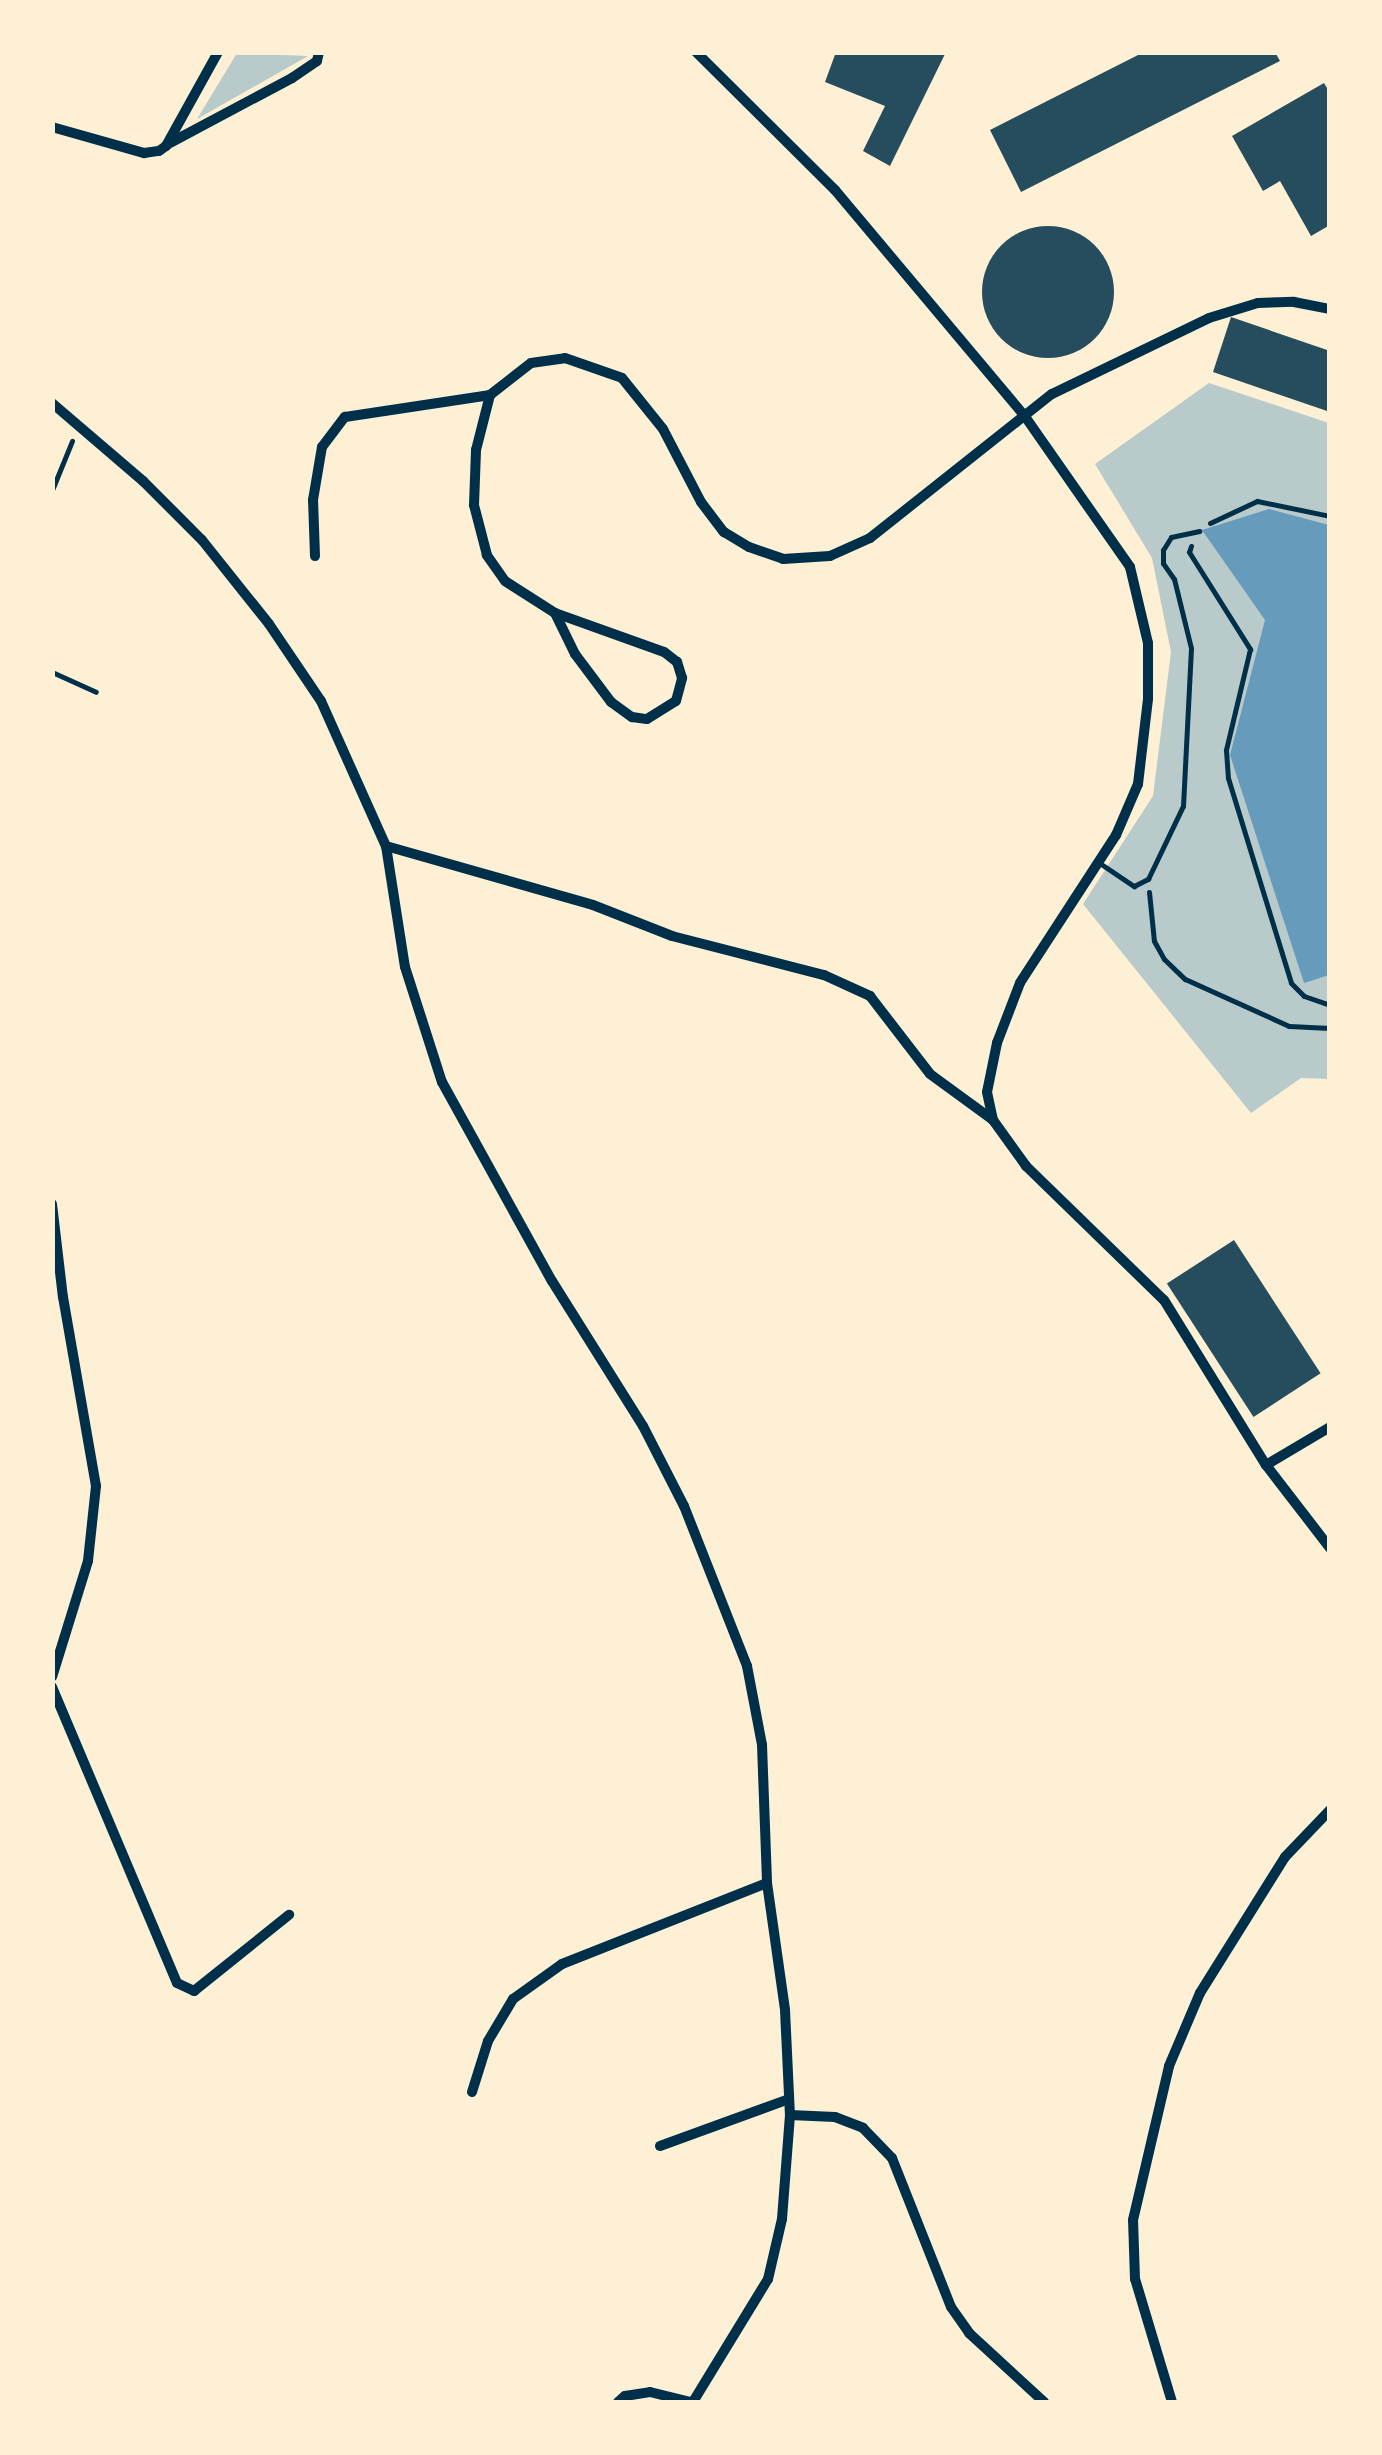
<!DOCTYPE html>
<style>
body{margin:0}
#map{position:relative;width:1382px;height:2455px;overflow:hidden;background:#fdf0d5;font-family:Karla,sans-serif}
div>[style]{position:absolute}
.green>*{inset:0;background:#b9caca}
.water>*{inset:0;background:#669bbc}
.building>*{inset:0;background:#264d5e;transform-origin:0 0}
.round{border-radius:50%}
.path>*{height:5px;margin:-2.5px;padding:0 2.5px;transform-origin:2.5px;border-radius:2.5px;background:#003049}
.service>*{height:5px;margin:-2.5px;padding:0 2.5px;transform-origin:2.5px;border-radius:2.5px;background:#003049}
.minor>*{height:10px;margin:-5px;padding:0 5px;transform-origin:5px;border-radius:5px;background:#003049}
span{translate:-50% -50%;white-space:nowrap;text-align:center;line-height:1.15;-webkit-text-stroke:8px #fdf0d5;paint-order:stroke}
.frame{position:absolute;inset:0;border:55px solid #fdf0d5;pointer-events:none}
</style>
<div id="map">
<div class="green">
<div style="clip-path:polygon(237px 53px,308px 56px,197px 119px)"></div>
<div style="clip-path:polygon(1209px 383px,1329px 423px,1329px 1079px,1301px 1078px,1251px 1113px,1083px 904px,1153px 796px,1171px 652px,1152px 558px,1095px 464px)"></div>
</div>
<div class="water">
<div style="clip-path:polygon(1269px 509px,1329px 525px,1329px 975px,1304px 983px,1230px 755px,1265px 620px,1202px 530px)"></div>
</div>
<div class="building">
<div style="clip-path:polygon(836px 52px,946px 52px,890px 166px,863px 151px,885px 106px,825px 82px)"></div>
<div style="clip-path:polygon(1144px 52px,1275px 52px,1280px 61px,1021px 192px,990px 130px)"></div>
<div style="clip-path:polygon(1324px 83px,1330px 93px,1330px 225px,1311px 236px,1280px 181px,1263px 191px,1232px 136px)"></div>
<div class="round" style="left:982px;top:226px;width:132px;height:132px"></div>
<div style="clip-path:polygon(1231px 317px,1330px 351px,1330px 412px,1213px 372px)"></div>
<div style="left:1234px;top:1240px;width:159px;height:80px;rotate:57deg"></div>
</div>
<div class="path">
<div style="left:52px;top:490px;width:53px;rotate:-67.8deg"></div>
<div style="left:1210px;top:523px;width:52px;rotate:-25.1deg"></div>
<div style="left:1257px;top:501px;width:75px;rotate:11.6deg"></div>
<div style="left:1191px;top:546px;width:6px;rotate:108deg"></div>
<div style="left:1189px;top:552px;width:115px;rotate:57.8deg"></div>
<div style="left:1250px;top:649px;width:104px;rotate:103.4deg"></div>
<div style="left:1226px;top:750px;width:28px;rotate:86deg"></div>
<div style="left:1228px;top:778px;width:214px;rotate:72.9deg"></div>
<div style="left:1291px;top:983px;width:18px;rotate:45deg"></div>
<div style="left:1304px;top:996px;width:28px;rotate:19deg"></div>
<div style="left:52px;top:672px;width:48px;rotate:24.4deg"></div>
<div style="left:1149px;top:892px;width:49px;rotate:84.2deg"></div>
<div style="left:1154px;top:941px;width:21px;rotate:61deg"></div>
<div style="left:1164px;top:959px;width:29px;rotate:44deg"></div>
<div style="left:1185px;top:979px;width:114px;rotate:24.3deg"></div>
<div style="left:1289px;top:1026px;width:41px;rotate:2.8deg"></div>
</div>
<div class="service">
<div style="left:1101px;top:864px;width:40px;rotate:34deg"></div>
<div style="left:1134px;top:886px;width:16px;rotate:-27deg"></div>
<div style="left:1148px;top:879px;width:81px;rotate:-64.4deg"></div>
<div style="left:1183px;top:806px;width:158px;rotate:-87.1deg"></div>
<div style="left:1191px;top:648px;width:71px;rotate:-103.8deg"></div>
<div style="left:1174px;top:579px;width:19px;rotate:-125deg"></div>
<div style="left:1163px;top:563px;width:13px;rotate:-90deg"></div>
<div style="left:1163px;top:550px;width:15px;rotate:-58deg"></div>
<div style="left:1171px;top:537px;width:29px;rotate:-12deg"></div>
</div>
<div class="minor">
<div style="left:696px;top:52px;width:196px;rotate:44.8deg"></div>
<div style="left:835px;top:190px;width:294px;rotate:50deg"></div>
<div style="left:1024px;top:415px;width:185px;rotate:55.1deg"></div>
<div style="left:1130px;top:567px;width:78px;rotate:76.7deg"></div>
<div style="left:1148px;top:643px;width:56px;rotate:90deg"></div>
<div style="left:1148px;top:699px;width:86px;rotate:96.7deg"></div>
<div style="left:1138px;top:784px;width:56px;rotate:113.3deg"></div>
<div style="left:1116px;top:835px;width:176px;rotate:123deg"></div>
<div style="left:1020px;top:983px;width:64px;rotate:111deg"></div>
<div style="left:997px;top:1043px;width:50px;rotate:101.5deg"></div>
<div style="left:987px;top:1092px;width:29px;rotate:78deg"></div>
<div style="left:993px;top:1120px;width:57px;rotate:54.3deg"></div>
<div style="left:1026px;top:1166px;width:192px;rotate:44.2deg"></div>
<div style="left:1164px;top:1300px;width:194px;rotate:58.3deg"></div>
<div style="left:1266px;top:1465px;width:105px;rotate:52.4deg"></div>
<div style="left:52px;top:127px;width:96px;rotate:15.8deg"></div>
<div style="left:144px;top:153px;width:15px;rotate:-8deg"></div>
<div style="left:159px;top:151px;width:9px;rotate:-36deg"></div>
<div style="left:166px;top:146px;width:107px;rotate:-61deg"></div>
<div style="left:168px;top:144px;width:140px;rotate:-28deg"></div>
<div style="left:292px;top:78px;width:30px;rotate:-34deg"></div>
<div style="left:317px;top:61px;width:9px;rotate:-77deg"></div>
<div style="left:52px;top:403px;width:120px;rotate:40.6deg"></div>
<div style="left:143px;top:481px;width:83px;rotate:45deg"></div>
<div style="left:202px;top:540px;width:107px;rotate:51.4deg"></div>
<div style="left:269px;top:624px;width:93px;rotate:56deg"></div>
<div style="left:321px;top:701px;width:159px;rotate:65.9deg"></div>
<div style="left:386px;top:846px;width:122px;rotate:81.1deg"></div>
<div style="left:405px;top:967px;width:121px;rotate:72.2deg"></div>
<div style="left:442px;top:1082px;width:227px;rotate:61.1deg"></div>
<div style="left:552px;top:1281px;width:171px;rotate:57.9deg"></div>
<div style="left:643px;top:1426px;width:90px;rotate:62.9deg"></div>
<div style="left:684px;top:1506px;width:172px;rotate:68.5deg"></div>
<div style="left:747px;top:1666px;width:80px;rotate:79.2deg"></div>
<div style="left:762px;top:1745px;width:138px;rotate:87.9deg"></div>
<div style="left:767px;top:1883px;width:128px;rotate:81.9deg"></div>
<div style="left:785px;top:2010px;width:105px;rotate:87.3deg"></div>
<div style="left:790px;top:2115px;width:104px;rotate:94.4deg"></div>
<div style="left:782px;top:2219px;width:62px;rotate:103.1deg"></div>
<div style="left:768px;top:2279px;width:144px;rotate:121.4deg"></div>
<div style="left:315px;top:556px;width:56px;rotate:-92deg"></div>
<div style="left:313px;top:500px;width:54px;rotate:-80.4deg"></div>
<div style="left:322px;top:447px;width:38px;rotate:-53deg"></div>
<div style="left:345px;top:417px;width:147px;rotate:-8.6deg"></div>
<div style="left:555px;top:613px;width:46px;rotate:64deg"></div>
<div style="left:575px;top:654px;width:60px;rotate:53.1deg"></div>
<div style="left:611px;top:702px;width:26px;rotate:36deg"></div>
<div style="left:632px;top:717px;width:15px;rotate:8deg"></div>
<div style="left:647px;top:719px;width:34px;rotate:-32deg"></div>
<div style="left:676px;top:701px;width:24px;rotate:-75deg"></div>
<div style="left:682px;top:678px;width:17px;rotate:-107deg"></div>
<div style="left:677px;top:662px;width:16px;rotate:-142deg"></div>
<div style="left:664px;top:652px;width:116px;rotate:-160.3deg"></div>
<div style="left:555px;top:613px;width:59px;rotate:-147.4deg"></div>
<div style="left:505px;top:581px;width:32px;rotate:-125deg"></div>
<div style="left:487px;top:555px;width:52px;rotate:-104.6deg"></div>
<div style="left:474px;top:505px;width:55px;rotate:-87.9deg"></div>
<div style="left:476px;top:450px;width:57px;rotate:-75.7deg"></div>
<div style="left:490px;top:395px;width:52px;rotate:-38deg"></div>
<div style="left:531px;top:363px;width:34px;rotate:-8deg"></div>
<div style="left:565px;top:358px;width:60px;rotate:19.3deg"></div>
<div style="left:622px;top:378px;width:65px;rotate:51.2deg"></div>
<div style="left:663px;top:429px;width:82px;rotate:62.5deg"></div>
<div style="left:701px;top:502px;width:38px;rotate:53deg"></div>
<div style="left:724px;top:532px;width:29px;rotate:31deg"></div>
<div style="left:749px;top:547px;width:36px;rotate:19deg"></div>
<div style="left:783px;top:559px;width:47px;rotate:-3.7deg"></div>
<div style="left:830px;top:556px;width:44px;rotate:-24.2deg"></div>
<div style="left:870px;top:538px;width:232px;rotate:-38.4deg"></div>
<div style="left:1052px;top:394px;width:174px;rotate:-25.8deg"></div>
<div style="left:1209px;top:318px;width:51px;rotate:-17deg"></div>
<div style="left:1258px;top:303px;width:36px;rotate:-2deg"></div>
<div style="left:1294px;top:302px;width:37px;rotate:11deg"></div>
<div style="left:386px;top:846px;width:215px;rotate:15.9deg"></div>
<div style="left:593px;top:905px;width:85px;rotate:21.4deg"></div>
<div style="left:672px;top:936px;width:157px;rotate:14.4deg"></div>
<div style="left:824px;top:975px;width:51px;rotate:24.5deg"></div>
<div style="left:870px;top:996px;width:98px;rotate:52.4deg"></div>
<div style="left:930px;top:1074px;width:78px;rotate:36.1deg"></div>
<div style="left:52px;top:1204px;width:94px;rotate:83.3deg"></div>
<div style="left:63px;top:1297px;width:192px;rotate:80.1deg"></div>
<div style="left:96px;top:1486px;width:75px;rotate:96.1deg"></div>
<div style="left:88px;top:1561px;width:121px;rotate:107.2deg"></div>
<div style="left:1266px;top:1465px;width:74px;rotate:-30.7deg"></div>
<div style="left:52px;top:1687px;width:321px;rotate:67.1deg"></div>
<div style="left:177px;top:1983px;width:19px;rotate:25deg"></div>
<div style="left:194px;top:1991px;width:122px;rotate:-38.7deg"></div>
<div style="left:472px;top:2092px;width:53px;rotate:-72.6deg"></div>
<div style="left:488px;top:2041px;width:49px;rotate:-59.2deg"></div>
<div style="left:513px;top:1999px;width:60px;rotate:-35.5deg"></div>
<div style="left:562px;top:1964px;width:220px;rotate:-21.6deg"></div>
<div style="left:790px;top:2115px;width:45px;rotate:2.5deg"></div>
<div style="left:835px;top:2117px;width:30px;rotate:21deg"></div>
<div style="left:863px;top:2128px;width:42px;rotate:46deg"></div>
<div style="left:892px;top:2158px;width:160px;rotate:68.4deg"></div>
<div style="left:951px;top:2307px;width:32px;rotate:55deg"></div>
<div style="left:969px;top:2333px;width:102px;rotate:42.6deg"></div>
<div style="left:660px;top:2146px;width:137px;rotate:-20deg"></div>
<div style="left:618px;top:2402px;width:9px;rotate:-41deg"></div>
<div style="left:625px;top:2396px;width:25px;rotate:-9deg"></div>
<div style="left:650px;top:2392px;width:41px;rotate:14deg"></div>
<div style="left:1172px;top:2402px;width:128px;rotate:-106.7deg"></div>
<div style="left:1135px;top:2279px;width:59px;rotate:-91.9deg"></div>
<div style="left:1133px;top:2220px;width:158px;rotate:-76.8deg"></div>
<div style="left:1169px;top:2066px;width:79px;rotate:-67deg"></div>
<div style="left:1200px;top:1993px;width:160px;rotate:-58deg"></div>
<div style="left:1285px;top:1857px;width:65px;rotate:-46.2deg"></div>
</div>
<div class="frame"></div>
</div>
